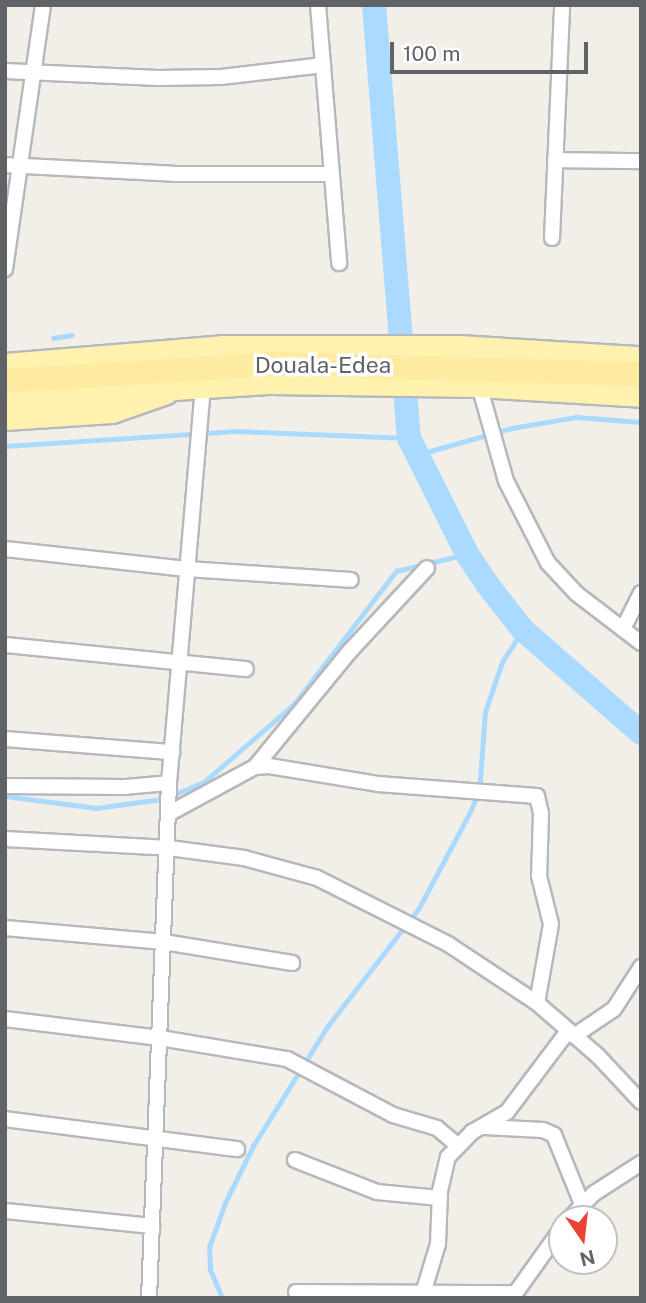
<!DOCTYPE html>
<style>
body{margin:0}
#map{position:relative;width:646px;height:1303px;overflow:hidden;background:#f1efe8;font-family:"Public Sans",sans-serif}
div>[style]{position:absolute}
.stream>*{height:4.5px;margin:-2.25px;padding:0 2.25px;transform-origin:2.25px;border-radius:2.25px;background:#aadaff}
.river>*{height:24px;margin:-12px;padding:0 12px;transform-origin:12px;border-radius:12px;background:#aadaff}
.roads{filter:drop-shadow(2px 0 #b5b8bc) drop-shadow(-2px 0 #b5b8bc) drop-shadow(0 2px #b5b8bc) drop-shadow(0 -2px #b5b8bc)}
.minor>*{height:14px;margin:-7px;padding:0 7px;transform-origin:7px;border-radius:7px;background:#fff}
.primary>*{height:23px;margin:-11.5px;padding:0 11.5px;transform-origin:11.5px;border-radius:11.5px;background:#fff2af}
.trunk>*{height:24px;margin:-12px;padding:0 12px;transform-origin:12px;border-radius:12px;background:#feeaa1}
span{translate:-50% -50%;white-space:nowrap;text-align:center;line-height:1.15;-webkit-text-stroke:7px #fff;paint-order:stroke}
.street-label{font-size:23px;color:#5f6368}
.frame{position:absolute;inset:0;border:7px solid #5f6368;pointer-events:none}
.north{position:absolute;left:548px;top:1205px;width:70px;height:70px;box-sizing:border-box;background:#fff;border:2px solid #bfc1c3;border-radius:50%;rotate:166deg;font-size:19px;font-weight:700;line-height:28px;text-align:center;color:#5f6368}
.north::after{content:'';display:block;margin:auto;width:24px;height:32px;background:#ea4335;clip-path:polygon(50% 0,100% 100%,50% 72%,0 100%)}
.scale{position:absolute;left:390px;top:42px;width:198px;height:32px;box-sizing:border-box;border:4px solid #5f6368;border-top:0;padding-left:9px;font-size:21px;line-height:24px;white-space:nowrap;color:#5f6368;-webkit-text-stroke:5px #fff;paint-order:stroke}
</style>
<div id="map">
<div class="stream">
<div style="left:53px;top:338px;width:19px;rotate:-9deg"></div>
<div style="left:5px;top:446px;width:230px;rotate:-3.7deg"></div>
<div style="left:235px;top:431px;width:174px;rotate:2.3deg"></div>
<div style="left:416px;top:455px;width:100px;rotate:-15.7deg"></div>
<div style="left:512px;top:428px;width:65px;rotate:-9.8deg"></div>
<div style="left:576px;top:417px;width:65px;rotate:4.4deg"></div>
<div style="left:5px;top:796px;width:92px;rotate:7.5deg"></div>
<div style="left:96px;top:808px;width:68px;rotate:-7.7deg"></div>
<div style="left:163px;top:799px;width:44px;rotate:-22.5deg"></div>
<div style="left:204px;top:782px;width:119px;rotate:-40.9deg"></div>
<div style="left:294px;top:704px;width:168px;rotate:-52.5deg"></div>
<div style="left:396px;top:571px;width:73px;rotate:-13.5deg"></div>
<div style="left:222px;top:1298px;width:30px;rotate:-113deg"></div>
<div style="left:210px;top:1270px;width:23px;rotate:-92deg"></div>
<div style="left:209px;top:1247px;width:47px;rotate:-70deg"></div>
<div style="left:225px;top:1203px;width:64px;rotate:-63.8deg"></div>
<div style="left:253px;top:1146px;width:140px;rotate:-58.1deg"></div>
<div style="left:327px;top:1027px;width:150px;rotate:-52.3deg"></div>
<div style="left:419px;top:908px;width:109px;rotate:-62deg"></div>
<div style="left:470px;top:812px;width:22px;rotate:-66deg"></div>
<div style="left:479px;top:792px;width:80px;rotate:-85.7deg"></div>
<div style="left:485px;top:712px;width:53px;rotate:-71.2deg"></div>
<div style="left:502px;top:662px;width:38px;rotate:-57deg"></div>
</div>
<div class="river">
<div style="left:374px;top:5px;width:434px;rotate:85.4deg"></div>
<div style="left:409px;top:438px;width:130px;rotate:63.4deg"></div>
<div style="left:467px;top:554px;width:36px;rotate:56deg"></div>
<div style="left:487px;top:584px;width:58px;rotate:52deg"></div>
<div style="left:523px;top:630px;width:157px;rotate:41.1deg"></div>
</div>
<div class="roads">
<div class="minor">
<div style="left:318px;top:5px;width:259px;rotate:85.3deg"></div>
<div style="left:5px;top:71px;width:153px;rotate:2.6deg"></div>
<div style="left:158px;top:78px;width:63px;rotate:-0.9deg"></div>
<div style="left:221px;top:77px;width:103px;rotate:-6.7deg"></div>
<div style="left:555px;top:160px;width:86px;rotate:0.7deg"></div>
<div style="left:5px;top:165px;width:169px;rotate:3deg"></div>
<div style="left:174px;top:174px;width:156px"></div>
<div style="left:552px;top:238px;width:233px;rotate:-87.5deg"></div>
<div style="left:5px;top:269px;width:267px;rotate:-81.8deg"></div>
<div style="left:479px;top:385px;width:100px;rotate:74.3deg"></div>
<div style="left:506px;top:481px;width:92px;rotate:62.9deg"></div>
<div style="left:548px;top:563px;width:42px;rotate:46.9deg"></div>
<div style="left:577px;top:594px;width:81px;rotate:37.4deg"></div>
<div style="left:5px;top:549px;width:183px;rotate:6.3deg"></div>
<div style="left:187px;top:569px;width:164px;rotate:3.8deg"></div>
<div style="left:623px;top:629px;width:40px;rotate:-63.4deg"></div>
<div style="left:5px;top:645px;width:242px;rotate:5.7deg"></div>
<div style="left:5px;top:739px;width:168px;rotate:4.5deg"></div>
<div style="left:255px;top:767px;width:150px;rotate:-50.7deg"></div>
<div style="left:350px;top:651px;width:113px;rotate:-47.1deg"></div>
<div style="left:169px;top:783px;width:401px;rotate:-85.1deg"></div>
<div style="left:5px;top:786px;width:120px;rotate:0.5deg"></div>
<div style="left:125px;top:787px;width:44px;rotate:-5.2deg"></div>
<div style="left:169px;top:783px;width:515px;rotate:92.22deg"></div>
<div style="left:168px;top:814px;width:99px;rotate:-28.4deg"></div>
<div style="left:255px;top:767px;width:14px;rotate:-4deg"></div>
<div style="left:269px;top:766px;width:110px;rotate:9.4deg"></div>
<div style="left:378px;top:784px;width:159px;rotate:4.3deg"></div>
<div style="left:537px;top:796px;width:18px;rotate:77deg"></div>
<div style="left:541px;top:814px;width:62px;rotate:91.8deg"></div>
<div style="left:539px;top:876px;width:49px;rotate:76deg"></div>
<div style="left:551px;top:924px;width:80px;rotate:100deg"></div>
<div style="left:5px;top:839px;width:164px;rotate:3.1deg"></div>
<div style="left:169px;top:848px;width:76px;rotate:7.6deg"></div>
<div style="left:244px;top:858px;width:76px;rotate:15.3deg"></div>
<div style="left:317px;top:878px;width:147px;rotate:26.7deg"></div>
<div style="left:448px;top:944px;width:107px;rotate:33.5deg"></div>
<div style="left:537px;top:1003px;width:81px;rotate:41deg"></div>
<div style="left:598px;top:1056px;width:63px;rotate:46.9deg"></div>
<div style="left:5px;top:928px;width:160px;rotate:5deg"></div>
<div style="left:164px;top:942px;width:130px;rotate:9.3deg"></div>
<div style="left:5px;top:1019px;width:156px;rotate:7deg"></div>
<div style="left:160px;top:1038px;width:129px;rotate:9.4deg"></div>
<div style="left:287px;top:1059px;width:120px;rotate:27.8deg"></div>
<div style="left:393px;top:1115px;width:46px;rotate:16.5deg"></div>
<div style="left:437px;top:1128px;width:25px;rotate:40deg"></div>
<div style="left:574px;top:1036px;width:48px;rotate:-34deg"></div>
<div style="left:614px;top:1009px;width:50px;rotate:-57.3deg"></div>
<div style="left:5px;top:1119px;width:234px;rotate:7.4deg"></div>
<div style="left:484px;top:1127px;width:59px;rotate:2.9deg"></div>
<div style="left:543px;top:1130px;width:12px;rotate:24deg"></div>
<div style="left:554px;top:1135px;width:74px;rotate:67.9deg"></div>
<div style="left:295px;top:1160px;width:88px;rotate:21.3deg"></div>
<div style="left:377px;top:1192px;width:63px;rotate:5.4deg"></div>
<div style="left:5px;top:1211px;width:148px;rotate:5.8deg"></div>
<div style="left:569px;top:1219px;width:35px;rotate:-46deg"></div>
<div style="left:593px;top:1194px;width:57px;rotate:-32.9deg"></div>
<div style="left:424px;top:1290px;width:48px;rotate:-73.1deg"></div>
<div style="left:438px;top:1244px;width:53px;rotate:-87.8deg"></div>
<div style="left:440px;top:1191px;width:35px;rotate:-77deg"></div>
<div style="left:448px;top:1157px;width:35px;rotate:-46deg"></div>
<div style="left:472px;top:1132px;width:40px;rotate:-29.7deg"></div>
<div style="left:507px;top:1112px;width:101px;rotate:-53deg"></div>
<div style="left:296px;top:1292px;width:216px;rotate:0.3deg"></div>
<div style="left:512px;top:1298px;width:86px;rotate:-54.5deg"></div>
</div>
<div class="primary">
<div style="left:5px;top:365px;width:218px;rotate:-4.7deg"></div>
<div style="left:222px;top:347px;width:237px"></div>
<div style="left:459px;top:347px;width:182px;rotate:3.5deg"></div>
<div style="left:5px;top:399px;width:267px;rotate:-3.7deg"></div>
<div style="left:271px;top:382px;width:208px;rotate:0.8deg"></div>
<div style="left:479px;top:385px;width:162px;rotate:3.5deg"></div>
<div style="left:5px;top:418px;width:107px;rotate:-3.7deg"></div>
<div style="left:112px;top:411px;width:57px;rotate:-19.4deg"></div>
</div>
<div class="trunk">
<div style="left:5px;top:381px;width:274px;rotate:-3.6deg"></div>
<div style="left:278px;top:364px;width:363px;rotate:1.6deg"></div>
</div>
</div>
<div class="street-label">
<span style="left:323px;top:365px">Douala-Edea</span>
</div>
<div class="frame"></div>
<div class="north">N</div>
<div class="scale">100 m</div>
</div>
